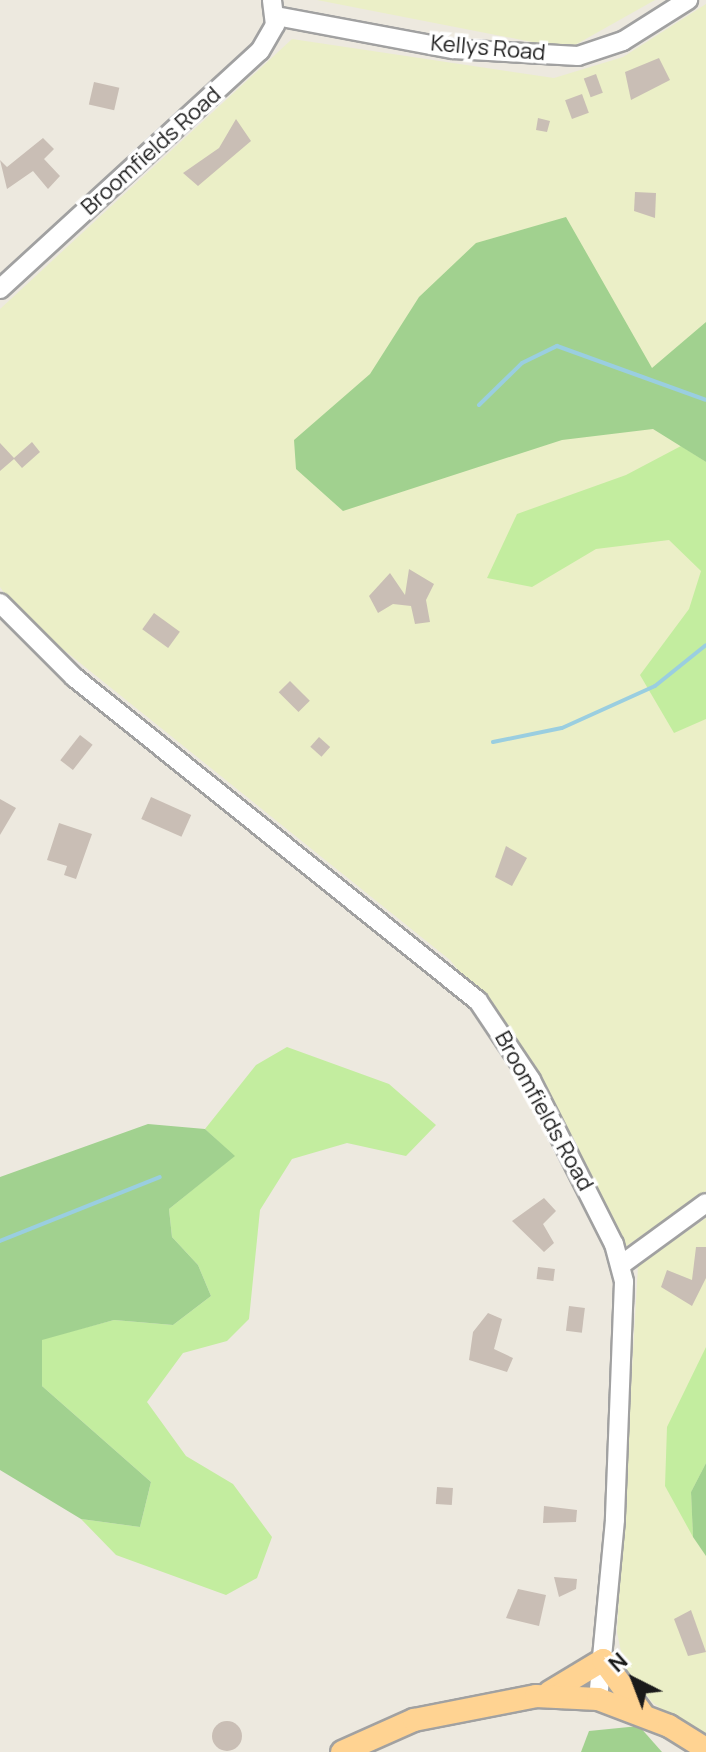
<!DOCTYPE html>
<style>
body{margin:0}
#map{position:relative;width:706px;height:1752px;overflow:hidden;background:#ede9df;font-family:Manrope,sans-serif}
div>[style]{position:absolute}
.farmland>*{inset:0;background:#ebefc7}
.grass>*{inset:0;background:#c3ed9f}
.forest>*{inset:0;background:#a1d18f}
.stream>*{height:4px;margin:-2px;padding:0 2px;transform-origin:2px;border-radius:2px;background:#9acee0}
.building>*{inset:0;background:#c9beb5;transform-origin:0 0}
.round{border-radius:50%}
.roads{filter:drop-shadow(2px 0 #a1a1a1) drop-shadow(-2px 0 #a1a1a1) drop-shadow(0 2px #a1a1a1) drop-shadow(0 -2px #a1a1a1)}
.minor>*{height:18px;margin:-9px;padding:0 9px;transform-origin:9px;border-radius:9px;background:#fff}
.major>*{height:22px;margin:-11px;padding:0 11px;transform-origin:11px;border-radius:11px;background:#ffd392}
span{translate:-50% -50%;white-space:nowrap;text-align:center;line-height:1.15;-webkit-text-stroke:7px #fff;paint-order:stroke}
.street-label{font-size:22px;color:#1a1a1a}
.north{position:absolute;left:594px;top:1640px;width:80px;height:80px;-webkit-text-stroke:6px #fff;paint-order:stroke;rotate:318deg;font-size:22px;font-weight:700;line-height:32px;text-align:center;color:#1a1a1a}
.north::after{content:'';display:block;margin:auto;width:28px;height:36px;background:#1a1a1a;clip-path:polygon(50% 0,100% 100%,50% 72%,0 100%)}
</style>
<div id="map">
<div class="farmland">
<div style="clip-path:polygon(317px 0,655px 0,568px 49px)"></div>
<div style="clip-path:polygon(706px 4px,706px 1191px,622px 1249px,496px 1015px,450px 960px,19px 614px,0 587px,0 309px,292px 39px,554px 78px,623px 57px)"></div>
<div style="clip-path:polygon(706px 1218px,706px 1740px,653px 1703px,625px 1671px,617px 1632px,638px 1266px)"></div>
</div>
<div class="grass">
<div style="clip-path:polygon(681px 446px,706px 462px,706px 719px,674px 733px,640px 675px,689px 609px,701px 571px,669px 540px,596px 549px,532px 587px,487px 578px,517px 514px,626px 475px)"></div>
<div style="clip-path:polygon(287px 1047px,389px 1084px,436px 1125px,406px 1156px,347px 1143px,292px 1159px,260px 1210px,249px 1319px,227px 1341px,183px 1353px,147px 1402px,186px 1456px,233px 1484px,272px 1537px,257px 1578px,226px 1595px,116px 1555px,81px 1519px,140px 1527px,151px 1482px,42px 1386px,42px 1339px,114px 1320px,173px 1325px,211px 1296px,198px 1265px,172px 1237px,169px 1209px,234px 1156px,205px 1129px,256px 1065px)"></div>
<div style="clip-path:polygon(706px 1347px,706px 1463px,691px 1492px,693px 1537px,665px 1486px,667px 1427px)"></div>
</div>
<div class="forest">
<div style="clip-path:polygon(566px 217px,652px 368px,706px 322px,706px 462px,653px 429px,562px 440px,343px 511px,296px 469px,294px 440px,370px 374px,419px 297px,476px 243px)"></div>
<div style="clip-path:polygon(148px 1124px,205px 1129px,235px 1156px,169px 1209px,172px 1237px,198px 1265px,211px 1296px,173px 1325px,114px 1320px,42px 1340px,42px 1386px,151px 1482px,140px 1527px,81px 1519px,0 1470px,0 1177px)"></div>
<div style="clip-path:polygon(706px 1463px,706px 1556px,693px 1537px,691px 1492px)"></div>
<div style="clip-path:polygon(639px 1726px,662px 1752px,581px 1752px,589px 1731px)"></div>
</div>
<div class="stream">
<div style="left:479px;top:405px;width:60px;rotate:-44.3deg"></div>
<div style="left:522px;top:363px;width:39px;rotate:-26deg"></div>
<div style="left:557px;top:346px;width:158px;rotate:19.9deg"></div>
<div style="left:493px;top:742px;width:70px;rotate:-11.5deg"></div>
<div style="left:562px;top:728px;width:102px;rotate:-24.3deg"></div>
<div style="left:655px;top:686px;width:65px;rotate:-38.8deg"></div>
<div style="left:0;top:1241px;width:172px;rotate:-21.8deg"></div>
</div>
<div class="building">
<div style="clip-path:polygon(659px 58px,670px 80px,631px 100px,625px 72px)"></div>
<div style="left:596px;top:74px;width:20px;height:13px;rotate:70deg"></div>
<div style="left:94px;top:82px;width:26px;height:23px;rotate:13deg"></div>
<div style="left:582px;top:94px;width:20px;height:18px;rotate:70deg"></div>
<div style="clip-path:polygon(538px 118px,550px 121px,547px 132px,536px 130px)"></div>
<div style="clip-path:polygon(236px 119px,251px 141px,198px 186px,183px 173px,219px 148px)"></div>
<div style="clip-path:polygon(43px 138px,54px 149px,44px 159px,60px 176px,48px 189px,33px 171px,7px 189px,0 160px,7px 167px)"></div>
<div style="clip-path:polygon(635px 192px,656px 193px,655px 218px,634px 211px)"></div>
<div style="clip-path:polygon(32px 442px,40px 452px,22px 468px,14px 459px,0 471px,0 443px,14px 458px)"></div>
<div style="clip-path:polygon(409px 569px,434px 584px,426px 600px,430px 622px,415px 624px,411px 606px,393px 604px,378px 613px,369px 596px,390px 573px,405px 595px)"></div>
<div style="left:154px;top:613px;width:32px;height:20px;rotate:36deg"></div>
<div style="left:290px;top:681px;width:28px;height:16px;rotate:45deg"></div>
<div style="left:80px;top:735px;width:16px;height:32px;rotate:38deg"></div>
<div style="left:319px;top:737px;width:15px;height:13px;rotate:42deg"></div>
<div style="left:151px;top:797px;width:44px;height:24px;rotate:24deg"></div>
<div style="clip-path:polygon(0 799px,16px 808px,0 835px)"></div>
<div style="clip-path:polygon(59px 823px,92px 834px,76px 879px,64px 875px,67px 866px,47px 860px)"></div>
<div style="clip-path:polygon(506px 846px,527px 858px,512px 886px,495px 877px)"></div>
<div style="clip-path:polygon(544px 1198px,556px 1211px,543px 1224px,554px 1243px,544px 1252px,512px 1221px)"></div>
<div style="clip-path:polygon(696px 1247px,706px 1247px,706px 1278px,692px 1306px,661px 1287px,667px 1270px,692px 1280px)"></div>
<div style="left:538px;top:1267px;width:17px;height:12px;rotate:7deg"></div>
<div style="left:569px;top:1306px;width:16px;height:25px;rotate:7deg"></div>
<div style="clip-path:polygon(488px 1313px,502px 1319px,494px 1349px,513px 1358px,507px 1372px,469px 1360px,473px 1332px)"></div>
<div style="left:437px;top:1487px;width:16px;height:17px;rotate:4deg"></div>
<div style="clip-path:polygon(544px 1506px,577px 1510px,576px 1522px,543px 1523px)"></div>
<div style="clip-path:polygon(554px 1577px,577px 1579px,576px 1589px,559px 1597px)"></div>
<div style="clip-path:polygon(518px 1589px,546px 1595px,539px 1626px,506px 1618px)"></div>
<div style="clip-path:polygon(691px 1610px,706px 1652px,688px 1656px,674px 1619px)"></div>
<div class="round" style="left:212px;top:1721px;width:30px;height:30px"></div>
</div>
<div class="roads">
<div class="minor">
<div style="left:276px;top:16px;width:180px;rotate:10.6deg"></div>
<div style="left:453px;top:49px;width:125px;rotate:3.2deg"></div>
<div style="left:578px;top:56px;width:47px;rotate:-18.4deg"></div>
<div style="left:623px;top:41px;width:77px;rotate:-32.2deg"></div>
<div style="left:0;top:289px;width:352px;rotate:-42.5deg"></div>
<div style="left:260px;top:51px;width:30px;rotate:-60deg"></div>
<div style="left:275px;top:25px;width:25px;rotate:-97deg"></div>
<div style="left:0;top:603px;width:105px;rotate:45deg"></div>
<div style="left:74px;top:677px;width:518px;rotate:38.73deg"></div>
<div style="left:478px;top:1001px;width:95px;rotate:56.1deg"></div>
<div style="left:531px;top:1080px;width:184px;rotate:63.2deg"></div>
<div style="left:614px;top:1244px;width:39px;rotate:75deg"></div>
<div style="left:624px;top:1282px;width:238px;rotate:92.2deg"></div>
<div style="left:615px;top:1520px;width:180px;rotate:95.4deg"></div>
<div style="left:621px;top:1265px;width:105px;rotate:-36.1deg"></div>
</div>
<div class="major">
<div style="left:550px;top:1692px;width:62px;rotate:-31.1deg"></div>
<div style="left:603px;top:1660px;width:66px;rotate:53.7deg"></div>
<div style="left:342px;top:1752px;width:79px;rotate:-24deg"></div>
<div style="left:414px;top:1720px;width:124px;rotate:-11.1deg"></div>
<div style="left:536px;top:1696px;width:62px;rotate:2.8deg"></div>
<div style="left:598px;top:1699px;width:76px;rotate:20.8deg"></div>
<div style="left:669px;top:1726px;width:44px;rotate:31.9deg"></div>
</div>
</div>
<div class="street-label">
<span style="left:488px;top:48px;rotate:5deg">Kellys Road</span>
<span style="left:151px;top:151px;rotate:-42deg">Broomfields Road</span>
<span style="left:544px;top:1111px;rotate:61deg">Broomfields Road</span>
</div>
<div class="north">N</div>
</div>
